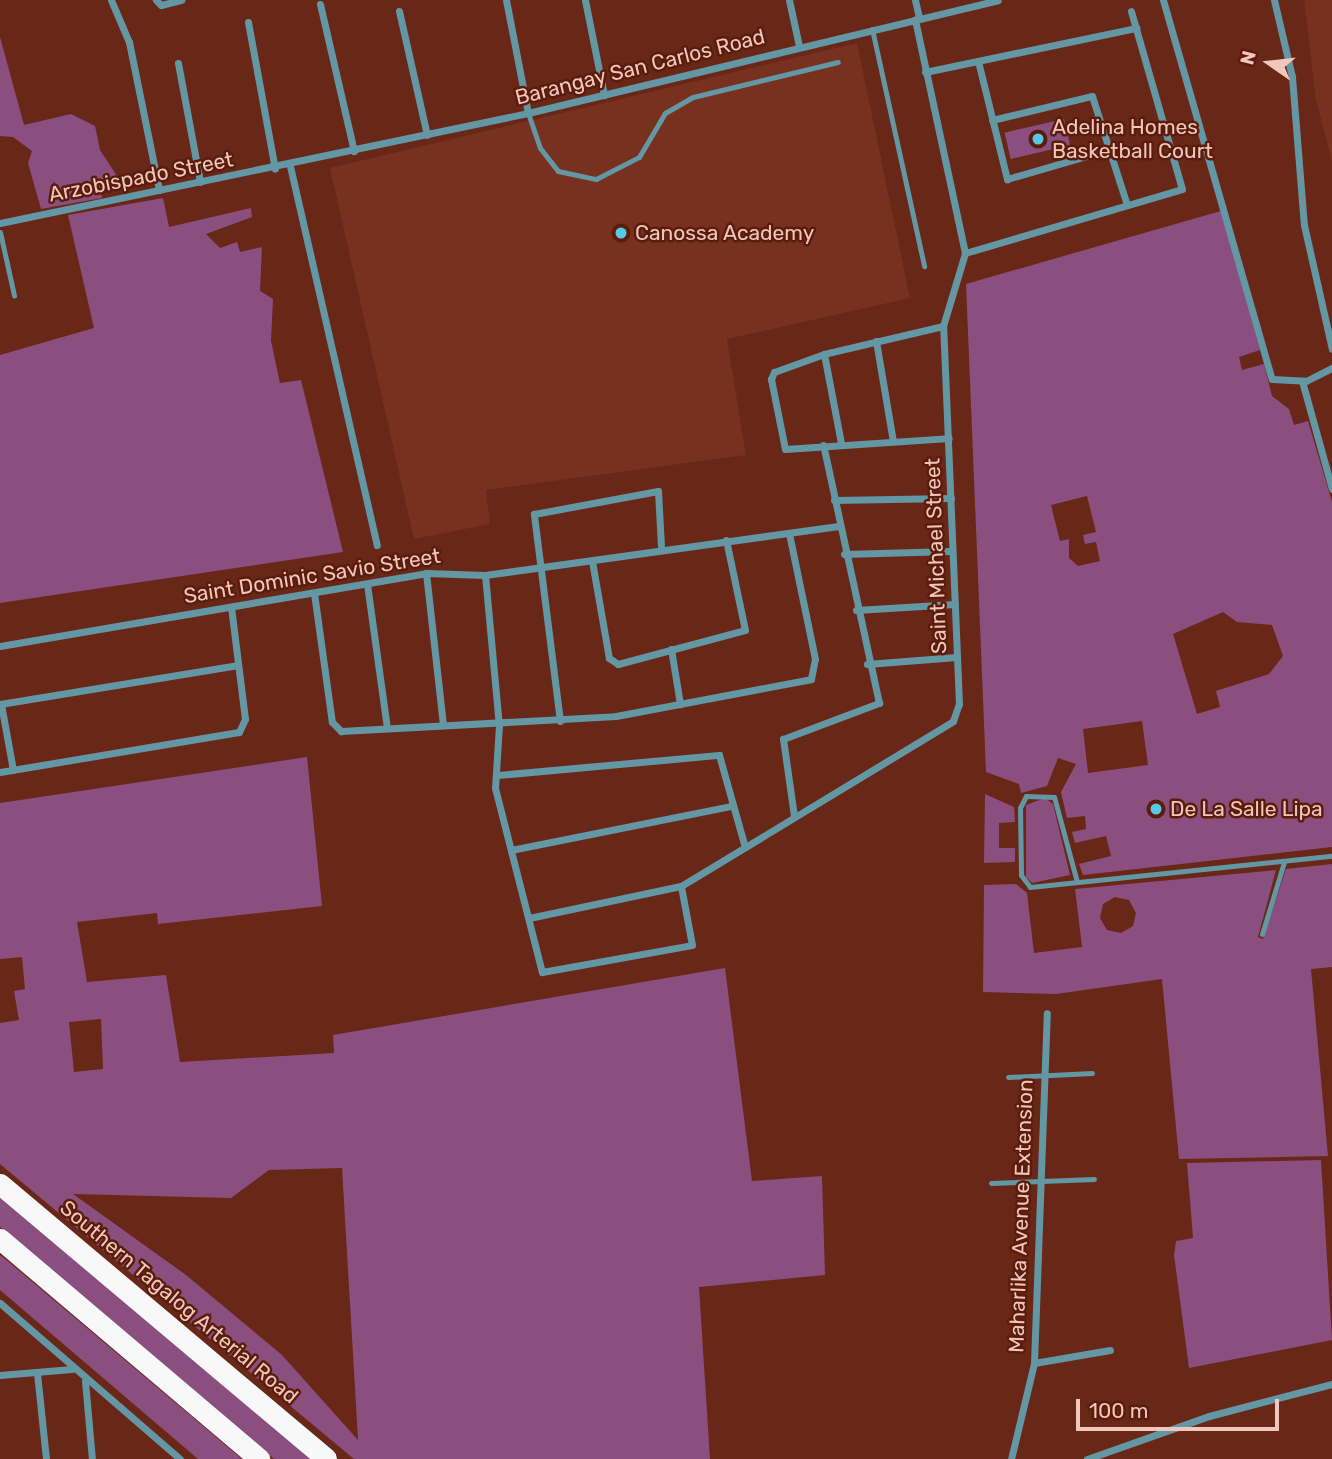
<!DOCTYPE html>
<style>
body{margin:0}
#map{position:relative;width:1332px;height:1459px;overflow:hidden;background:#692717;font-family:Rubik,sans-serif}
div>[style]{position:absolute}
.built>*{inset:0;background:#78301f}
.green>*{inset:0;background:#8a4f7e;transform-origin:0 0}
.service>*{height:5px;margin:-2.5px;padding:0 2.5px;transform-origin:2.5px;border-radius:2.5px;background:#6397a3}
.minor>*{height:7px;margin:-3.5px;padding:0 3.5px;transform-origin:3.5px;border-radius:3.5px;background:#6397a3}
.motorway>*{height:21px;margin:-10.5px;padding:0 10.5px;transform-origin:10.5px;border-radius:10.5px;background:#f8f8f8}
.dots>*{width:19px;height:19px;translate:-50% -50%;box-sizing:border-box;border:4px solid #5c1c0c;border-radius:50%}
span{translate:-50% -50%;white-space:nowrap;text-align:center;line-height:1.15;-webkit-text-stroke:5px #5c1c0c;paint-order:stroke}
.street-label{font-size:21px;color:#f0c7bd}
.poi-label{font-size:21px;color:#f0c7bd}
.left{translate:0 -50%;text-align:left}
.north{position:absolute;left:1234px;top:28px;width:70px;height:70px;-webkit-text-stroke:5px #5c1c0c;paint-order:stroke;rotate:284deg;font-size:19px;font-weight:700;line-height:28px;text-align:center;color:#f0c7bd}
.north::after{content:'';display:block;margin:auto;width:24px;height:32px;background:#f0c7bd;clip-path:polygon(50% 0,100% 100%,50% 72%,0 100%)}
.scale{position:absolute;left:1076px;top:1399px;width:203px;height:32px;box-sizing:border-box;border:4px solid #f0c7bd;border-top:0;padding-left:9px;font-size:21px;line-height:24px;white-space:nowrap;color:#f0c7bd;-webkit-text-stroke:5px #5c1c0c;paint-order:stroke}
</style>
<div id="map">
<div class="built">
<div style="clip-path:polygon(1304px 0,1332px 0,1332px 162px,1316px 100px)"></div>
<div style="clip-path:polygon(857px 43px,910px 298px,727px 339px,746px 455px,486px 490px,490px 524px,414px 539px,330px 168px)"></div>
</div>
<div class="green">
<div style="clip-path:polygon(0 37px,24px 125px,71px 114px,95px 126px,100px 150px,119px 179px,100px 184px,102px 198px,41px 209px,28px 163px,32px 151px,13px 137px,0 136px)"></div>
<div style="left:1064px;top:119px;width:27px;height:61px;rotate:77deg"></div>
<div style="clip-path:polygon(163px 198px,169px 227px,251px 208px,252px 217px,206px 234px,220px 248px,237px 242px,240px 252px,262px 247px,260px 291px,273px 299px,271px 341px,280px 383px,301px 380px,343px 552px,0 603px,0 355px,94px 328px,68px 215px)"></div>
<div style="clip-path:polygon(evenodd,1221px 211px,1260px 350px,1239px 357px,1242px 370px,1264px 364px,1272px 396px,1289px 409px,1294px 425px,1308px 421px,1332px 502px,1332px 847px,1083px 875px,1079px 864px,1111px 856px,1106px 836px,1075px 843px,1072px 832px,1086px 829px,1085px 816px,1067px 818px,1061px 792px,1076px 764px,1058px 758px,1047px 786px,1021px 793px,1019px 784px,986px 772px,966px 284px,1221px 211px,1087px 496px,1096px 532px,1083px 535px,1085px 544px,1096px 542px,1100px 561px,1078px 566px,1069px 558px,1069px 539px,1060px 541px,1051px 505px,1087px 496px,1221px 211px,1223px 612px,1237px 622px,1272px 625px,1283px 656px,1269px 674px,1216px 691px,1220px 707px,1197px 714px,1173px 634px,1223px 612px,1221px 211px,1142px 721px,1148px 765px,1088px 773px,1083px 729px,1142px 721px)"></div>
<div style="clip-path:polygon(evenodd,307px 757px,322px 906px,158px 924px,157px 913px,77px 922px,87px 982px,166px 975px,180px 1062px,334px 1053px,333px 1035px,725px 968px,752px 1181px,822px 1176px,825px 1275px,699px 1287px,710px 1459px,354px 1459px,0 1164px,0 1023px,19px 1020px,14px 991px,25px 989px,22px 957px,0 959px,0 803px,307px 757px,101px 1019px,103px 1069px,74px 1072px,69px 1022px,101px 1019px,307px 757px,342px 1168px,358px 1439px,358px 1440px,282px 1355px,186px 1275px,73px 1194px,231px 1198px,269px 1170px,342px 1168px)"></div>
<div style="clip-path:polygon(985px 794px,1014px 807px,1015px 822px,999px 823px,999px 848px,1015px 848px,1015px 862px,984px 863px)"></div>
<div style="clip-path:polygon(1045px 798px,1053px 804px,1070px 875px,1032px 883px,1026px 877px,1026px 805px)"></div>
<div style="clip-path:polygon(evenodd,1332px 864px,1332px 967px,1311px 969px,1328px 1156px,1179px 1159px,1162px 979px,1056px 994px,983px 992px,984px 885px,1016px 884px,1027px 893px,1034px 953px,1082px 947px,1075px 889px,1276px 870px,1258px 937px,1263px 939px,1286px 869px,1332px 864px,1115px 897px,1129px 900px,1136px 913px,1133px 926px,1121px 933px,1107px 930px,1100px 918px,1103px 904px,1115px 897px)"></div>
<div style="clip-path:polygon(1321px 1160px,1332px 1340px,1189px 1368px,1174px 1255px,1176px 1241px,1193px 1238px,1187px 1163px)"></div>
<div style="clip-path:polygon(0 1194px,315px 1459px,274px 1459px,0 1227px)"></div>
<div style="clip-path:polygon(0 1255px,16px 1268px,242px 1459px,198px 1459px,0 1290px)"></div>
</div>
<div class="service">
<div style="left:872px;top:29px;width:243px;rotate:77.6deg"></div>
<div style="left:528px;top:113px;width:37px;rotate:71deg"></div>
<div style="left:540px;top:148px;width:29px;rotate:52deg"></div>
<div style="left:558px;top:171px;width:39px;rotate:12deg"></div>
<div style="left:596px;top:179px;width:48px;rotate:-27.1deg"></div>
<div style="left:639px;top:157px;width:51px;rotate:-59.4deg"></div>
<div style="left:665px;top:113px;width:32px;rotate:-30deg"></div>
<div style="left:693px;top:97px;width:149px;rotate:-13.6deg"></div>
<div style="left:0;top:232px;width:65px;rotate:77.5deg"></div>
<div style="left:1077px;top:882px;width:88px;rotate:-105.1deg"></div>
<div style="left:1054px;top:797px;width:28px;rotate:-178deg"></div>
<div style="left:1026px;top:796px;width:13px;rotate:117deg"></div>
<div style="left:1020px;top:808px;width:67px;rotate:89.1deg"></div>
<div style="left:1021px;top:875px;width:15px;rotate:53deg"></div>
<div style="left:1030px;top:887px;width:304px;rotate:-5.9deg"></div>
<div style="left:1262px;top:934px;width:75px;rotate:-73deg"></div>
<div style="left:1008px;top:1077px;width:84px;rotate:-2.7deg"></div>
<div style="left:991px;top:1183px;width:103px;rotate:-2.2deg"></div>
</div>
<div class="minor">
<div style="left:111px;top:0;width:46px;rotate:66.8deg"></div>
<div style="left:129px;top:42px;width:151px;rotate:78.5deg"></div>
<div style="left:156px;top:0;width:7px;rotate:45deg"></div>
<div style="left:161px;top:5px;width:21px;rotate:-14deg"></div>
<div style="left:506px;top:0;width:115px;rotate:79deg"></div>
<div style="left:585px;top:0;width:97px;rotate:78.7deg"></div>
<div style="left:789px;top:0;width:47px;rotate:77.7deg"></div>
<div style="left:915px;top:0;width:18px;rotate:77deg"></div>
<div style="left:1163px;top:0;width:394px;rotate:74deg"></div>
<div style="left:1272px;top:379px;width:34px;rotate:3deg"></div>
<div style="left:1306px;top:381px;width:29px;rotate:-27deg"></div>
<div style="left:1274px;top:0;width:79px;rotate:76.8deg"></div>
<div style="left:1292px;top:77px;width:148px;rotate:85.4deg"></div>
<div style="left:1304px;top:225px;width:127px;rotate:77.3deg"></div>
<div style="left:320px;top:4px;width:151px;rotate:77deg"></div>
<div style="left:399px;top:11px;width:127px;rotate:77.3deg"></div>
<div style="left:248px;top:22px;width:149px;rotate:79.6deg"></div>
<div style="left:978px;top:61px;width:122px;rotate:76.2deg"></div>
<div style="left:1007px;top:179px;width:107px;rotate:-16.2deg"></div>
<div style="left:178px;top:63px;width:121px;rotate:79.5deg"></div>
<div style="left:925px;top:72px;width:216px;rotate:-11.8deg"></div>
<div style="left:992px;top:120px;width:103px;rotate:-13.5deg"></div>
<div style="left:1092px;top:96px;width:114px;rotate:72.2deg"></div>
<div style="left:290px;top:166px;width:389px;rotate:77.1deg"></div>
<div style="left:0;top:223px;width:539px;rotate:-11.77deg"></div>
<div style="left:528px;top:113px;width:483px;rotate:-13.5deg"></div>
<div style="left:965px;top:253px;width:226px;rotate:-16.4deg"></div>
<div style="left:1182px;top:189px;width:185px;rotate:-106deg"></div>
<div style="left:943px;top:326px;width:122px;rotate:166.8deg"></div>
<div style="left:824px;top:354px;width:53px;rotate:160.2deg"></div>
<div style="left:774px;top:372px;width:8px;rotate:113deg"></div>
<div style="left:771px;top:379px;width:71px;rotate:78.7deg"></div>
<div style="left:785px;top:449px;width:164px;rotate:-3.8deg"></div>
<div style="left:876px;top:341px;width:101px;rotate:80.4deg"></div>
<div style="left:824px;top:354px;width:91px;rotate:79.2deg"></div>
<div style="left:1302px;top:381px;width:112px;rotate:74.5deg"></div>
<div style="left:834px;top:500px;width:117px;rotate:-1deg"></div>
<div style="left:844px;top:554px;width:107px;rotate:-1.6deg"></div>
<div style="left:592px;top:561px;width:98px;rotate:80.1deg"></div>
<div style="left:609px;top:658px;width:11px;rotate:34deg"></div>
<div style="left:618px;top:664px;width:131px;rotate:-15deg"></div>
<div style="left:745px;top:630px;width:92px;rotate:-101.9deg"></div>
<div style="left:426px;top:573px;width:153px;rotate:83.6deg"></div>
<div style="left:485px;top:575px;width:151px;rotate:84.7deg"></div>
<div style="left:499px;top:725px;width:63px;rotate:93.6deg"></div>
<div style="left:495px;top:788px;width:190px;rotate:75.7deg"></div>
<div style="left:542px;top:972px;width:152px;rotate:-10.2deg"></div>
<div style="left:692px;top:945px;width:60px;rotate:-100.6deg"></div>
<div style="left:681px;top:886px;width:318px;rotate:-31.2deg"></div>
<div style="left:953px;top:721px;width:18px;rotate:-71deg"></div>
<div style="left:959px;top:704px;width:378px;rotate:-92.4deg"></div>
<div style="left:943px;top:326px;width:76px;rotate:-73.2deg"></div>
<div style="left:965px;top:253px;width:239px;rotate:-102.1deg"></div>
<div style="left:367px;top:584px;width:145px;rotate:82.1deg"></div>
<div style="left:314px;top:593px;width:130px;rotate:82.1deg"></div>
<div style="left:332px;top:722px;width:13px;rotate:45deg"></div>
<div style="left:341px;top:731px;width:275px;rotate:-3.1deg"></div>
<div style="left:616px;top:716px;width:198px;rotate:-10.7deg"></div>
<div style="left:811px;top:679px;width:20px;rotate:-79deg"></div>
<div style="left:815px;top:659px;width:128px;rotate:-101.7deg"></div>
<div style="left:856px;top:610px;width:99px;rotate:-3.5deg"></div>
<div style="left:0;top:646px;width:432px;rotate:-9.7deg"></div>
<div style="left:426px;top:573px;width:59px;rotate:1.9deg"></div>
<div style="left:485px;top:575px;width:357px;rotate:-7.9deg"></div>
<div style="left:671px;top:649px;width:56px;rotate:80.7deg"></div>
<div style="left:867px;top:664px;width:90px;rotate:-4.4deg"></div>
<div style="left:0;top:704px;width:240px;rotate:-9.3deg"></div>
<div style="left:1px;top:704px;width:67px;rotate:79.7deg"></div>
<div style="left:560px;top:721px;width:209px;rotate:-97.2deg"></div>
<div style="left:534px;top:514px;width:126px;rotate:-10.5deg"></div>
<div style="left:658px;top:491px;width:55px;rotate:86.9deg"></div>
<div style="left:0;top:772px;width:242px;rotate:-9.5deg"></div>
<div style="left:239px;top:732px;width:14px;rotate:-65deg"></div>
<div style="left:245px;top:719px;width:113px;rotate:-97.1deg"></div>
<div style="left:498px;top:775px;width:222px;rotate:-5.2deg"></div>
<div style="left:719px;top:755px;width:92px;rotate:74.3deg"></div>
<div style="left:794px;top:816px;width:78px;rotate:-98.1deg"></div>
<div style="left:783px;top:739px;width:103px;rotate:-20.6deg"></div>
<div style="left:879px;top:703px;width:264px;rotate:-102.2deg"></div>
<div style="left:511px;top:850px;width:225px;rotate:-11.3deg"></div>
<div style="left:529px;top:918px;width:155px;rotate:-11.9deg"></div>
<div style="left:0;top:1303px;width:238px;rotate:40.9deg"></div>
<div style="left:1034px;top:1363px;width:77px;rotate:-9.7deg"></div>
<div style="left:37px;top:1373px;width:86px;rotate:84deg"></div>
<div style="left:0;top:1375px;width:72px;rotate:-4.8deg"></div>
<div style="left:85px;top:1381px;width:78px;rotate:84.9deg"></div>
<div style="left:1011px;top:1459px;width:99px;rotate:-76.5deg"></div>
<div style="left:1034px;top:1363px;width:350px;rotate:-87.9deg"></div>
<div style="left:1087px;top:1459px;width:129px;rotate:-19.4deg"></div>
<div style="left:1209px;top:1416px;width:127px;rotate:-14.6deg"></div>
</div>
<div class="motorway">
<div style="left:0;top:1184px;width:426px;rotate:40.1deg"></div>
<div style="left:0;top:1239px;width:340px;rotate:40.3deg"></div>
</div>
<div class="dots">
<div style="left:1038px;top:139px;background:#57c9e2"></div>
<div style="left:621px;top:233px;background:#57c9e2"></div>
<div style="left:1156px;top:809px;background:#57c9e2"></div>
</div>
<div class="street-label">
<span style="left:640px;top:67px;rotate:-14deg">Barangay San Carlos Road</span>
<span style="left:141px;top:177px;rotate:-11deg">Arzobispado Street</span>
<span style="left:936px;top:556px;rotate:-92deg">Saint Michael Street</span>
<span style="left:312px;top:576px;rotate:-9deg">Saint Dominic Savio Street</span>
<span style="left:1021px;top:1216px;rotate:-88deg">Maharlika Avenue Extension</span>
<span style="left:179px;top:1302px;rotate:40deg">Southern Tagalog Arterial Road</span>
</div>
<div class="poi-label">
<span class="left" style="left:1052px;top:139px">Adelina Homes<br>Basketball Court</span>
<span class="left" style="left:635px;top:233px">Canossa Academy</span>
<span class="left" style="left:1170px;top:809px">De La Salle Lipa</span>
</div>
<div class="north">N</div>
<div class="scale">100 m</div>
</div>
